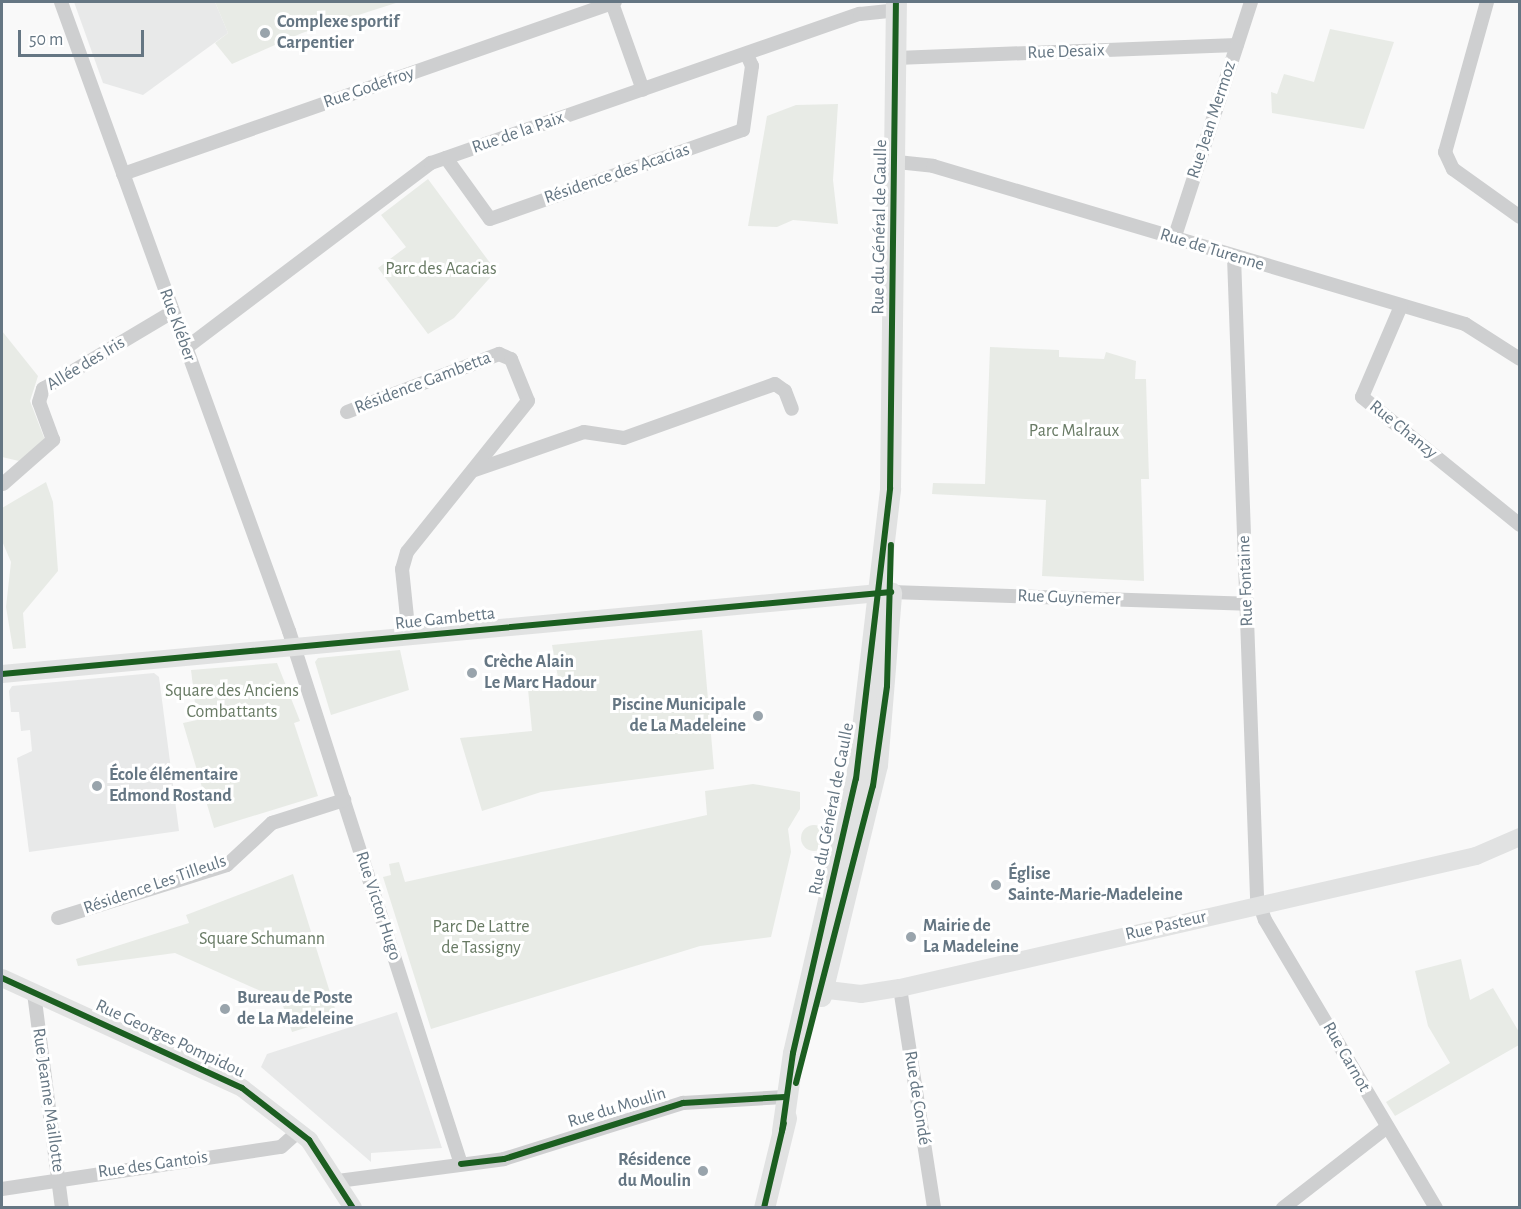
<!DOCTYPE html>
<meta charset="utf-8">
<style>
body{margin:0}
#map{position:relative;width:1521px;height:1209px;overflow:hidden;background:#f9f9f9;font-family:"Alegreya Sans",sans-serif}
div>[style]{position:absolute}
.built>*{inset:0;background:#e8e9e9}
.green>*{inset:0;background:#e8ebe6}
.round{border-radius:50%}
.street>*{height:14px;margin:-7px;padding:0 7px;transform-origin:7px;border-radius:7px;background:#cecfd0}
.secondary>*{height:18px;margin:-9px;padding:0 9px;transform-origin:9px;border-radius:9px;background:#e1e2e2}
.primary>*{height:21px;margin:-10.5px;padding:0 10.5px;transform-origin:10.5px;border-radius:10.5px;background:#e1e2e2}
.cycleway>*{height:6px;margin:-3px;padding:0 3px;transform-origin:3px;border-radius:3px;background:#1b5e20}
.dots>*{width:16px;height:16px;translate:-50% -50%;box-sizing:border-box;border:3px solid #fff;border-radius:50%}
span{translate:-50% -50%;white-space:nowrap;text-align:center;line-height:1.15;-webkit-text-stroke:6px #fff;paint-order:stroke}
.poi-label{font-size:18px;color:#657683;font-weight:700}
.left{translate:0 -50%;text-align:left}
.right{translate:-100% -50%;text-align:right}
.street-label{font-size:18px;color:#657683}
.park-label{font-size:18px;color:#687a64}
.frame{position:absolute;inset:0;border:3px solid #657683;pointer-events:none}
.scale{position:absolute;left:18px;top:30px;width:126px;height:27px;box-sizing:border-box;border:3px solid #657683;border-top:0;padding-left:8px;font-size:18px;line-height:21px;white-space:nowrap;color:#657683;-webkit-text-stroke:4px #fff;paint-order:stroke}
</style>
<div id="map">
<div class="built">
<div style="clip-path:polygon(74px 2px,215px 2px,228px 33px,143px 95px,103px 83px)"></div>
<div style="clip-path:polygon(154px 673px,159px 677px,179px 831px,29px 852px,17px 758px,32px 751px,30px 730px,21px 731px,19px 712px,11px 712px,9px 691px,12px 686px)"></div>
<div style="clip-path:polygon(397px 1012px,442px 1148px,371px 1153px,371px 1162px,261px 1067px,267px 1054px)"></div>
</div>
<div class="green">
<div style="clip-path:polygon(215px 2px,399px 2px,302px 33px,232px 64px,215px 43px,228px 33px)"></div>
<div style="clip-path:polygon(1330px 29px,1394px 42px,1364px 129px,1272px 113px,1271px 92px,1277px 94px,1284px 74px,1314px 82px)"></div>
<div style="clip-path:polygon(838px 104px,833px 180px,838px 224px,793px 220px,777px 227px,748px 226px,767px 116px,796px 105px)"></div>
<div style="clip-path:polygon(428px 179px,496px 271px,454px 318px,428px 334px,378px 268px,406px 247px,381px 215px)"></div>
<div style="clip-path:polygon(2px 331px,38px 376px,30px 401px,45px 440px,19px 461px,2px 457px)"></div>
<div style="clip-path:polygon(990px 347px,1059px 350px,1059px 357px,1104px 359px,1106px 352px,1136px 361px,1135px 379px,1146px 379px,1149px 479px,1141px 479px,1144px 581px,1042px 576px,1046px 500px,932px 494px,933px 483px,985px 484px)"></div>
<div style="clip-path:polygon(46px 482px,53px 502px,58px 571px,23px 613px,26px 648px,13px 649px,6px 607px,11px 562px,2px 541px,2px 508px)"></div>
<div style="clip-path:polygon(702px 630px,714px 769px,541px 792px,482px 811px,460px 738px,532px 731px,528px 689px,559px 683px,552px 645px)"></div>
<div style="clip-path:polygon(400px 650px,409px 690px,331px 715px,315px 662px,318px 658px)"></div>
<div style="clip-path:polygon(277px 663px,300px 721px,294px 723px,318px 796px,214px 828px,183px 723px,197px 720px,191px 670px)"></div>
<div style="clip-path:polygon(753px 784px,800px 792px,800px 809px,788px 829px,791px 852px,771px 937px,700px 946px,431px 1029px,383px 877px,391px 875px,389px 864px,399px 862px,405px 882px,707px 815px,705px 791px)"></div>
<div class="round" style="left:801px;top:825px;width:26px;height:26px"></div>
<div style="clip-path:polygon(293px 874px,338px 1018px,292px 1032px,281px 1000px,175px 953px,78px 966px,76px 959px,189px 923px,186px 915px)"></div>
<div style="clip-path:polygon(1461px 959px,1470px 1000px,1493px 988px,1519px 1032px,1519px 1045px,1395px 1116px,1386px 1102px,1450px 1063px,1428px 1026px,1415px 971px)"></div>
</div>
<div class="street">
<div style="left:61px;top:2px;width:669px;rotate:70.08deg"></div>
<div style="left:289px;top:631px;width:560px;rotate:72.12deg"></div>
<div style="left:1487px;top:2px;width:156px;rotate:105.6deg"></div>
<div style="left:1445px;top:152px;width:19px;rotate:65deg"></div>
<div style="left:1453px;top:169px;width:82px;rotate:35.6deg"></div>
<div style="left:612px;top:3px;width:92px;rotate:70.4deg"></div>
<div style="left:896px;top:58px;width:341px;rotate:-2.2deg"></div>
<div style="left:446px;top:158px;width:75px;rotate:54.2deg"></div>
<div style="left:490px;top:219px;width:268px;rotate:-19.4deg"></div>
<div style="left:743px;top:130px;width:65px;rotate:-82deg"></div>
<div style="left:752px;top:66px;width:12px;rotate:-114deg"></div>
<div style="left:897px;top:162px;width:36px;rotate:6deg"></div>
<div style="left:933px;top:166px;width:555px;rotate:16.54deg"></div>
<div style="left:1465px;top:324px;width:65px;rotate:32.5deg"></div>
<div style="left:123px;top:174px;width:521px;rotate:-19.27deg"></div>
<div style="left:1174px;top:239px;width:249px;rotate:-72deg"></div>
<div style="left:1234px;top:257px;width:640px;rotate:87.94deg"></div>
<div style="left:1257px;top:897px;width:24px;rotate:71deg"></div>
<div style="left:1265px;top:920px;width:335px;rotate:59.3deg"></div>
<div style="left:1401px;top:306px;width:99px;rotate:113.2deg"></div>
<div style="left:1362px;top:397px;width:203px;rotate:39deg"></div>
<div style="left:186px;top:348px;width:307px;rotate:-37.1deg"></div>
<div style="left:431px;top:163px;width:454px;rotate:-19.2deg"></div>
<div style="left:860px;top:14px;width:36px;rotate:-6deg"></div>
<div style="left:347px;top:412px;width:163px;rotate:-20.9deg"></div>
<div style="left:499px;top:354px;width:13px;rotate:23deg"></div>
<div style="left:511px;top:359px;width:45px;rotate:68deg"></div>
<div style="left:528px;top:401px;width:193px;rotate:128.7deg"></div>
<div style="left:407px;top:552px;width:18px;rotate:106deg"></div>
<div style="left:402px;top:569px;width:68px;rotate:84.1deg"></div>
<div style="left:475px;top:470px;width:115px;rotate:-19.2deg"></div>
<div style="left:584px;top:432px;width:40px;rotate:8.5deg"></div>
<div style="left:624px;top:438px;width:160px;rotate:-19.7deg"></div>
<div style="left:775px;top:384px;width:12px;rotate:35deg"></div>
<div style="left:785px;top:391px;width:19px;rotate:69deg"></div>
<div style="left:3px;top:484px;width:67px;rotate:-41.3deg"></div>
<div style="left:53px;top:440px;width:40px;rotate:-110.2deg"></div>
<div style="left:39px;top:402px;width:14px;rotate:-73deg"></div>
<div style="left:43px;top:389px;width:150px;rotate:-30.8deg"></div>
<div style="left:891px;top:592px;width:356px;rotate:1.9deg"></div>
<div style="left:58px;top:918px;width:177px;rotate:-17.4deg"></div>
<div style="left:227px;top:865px;width:62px;rotate:-43deg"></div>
<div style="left:272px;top:823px;width:76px;rotate:-17.7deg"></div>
<div style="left:900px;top:988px;width:223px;rotate:81.2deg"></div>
<div style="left:34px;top:993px;width:217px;rotate:82.6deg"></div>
<div style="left:338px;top:1181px;width:167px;rotate:-7.5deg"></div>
<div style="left:504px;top:1159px;width:188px;rotate:-17.4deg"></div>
<div style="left:683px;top:1103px;width:102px;rotate:-3.4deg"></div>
<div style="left:2px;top:1189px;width:282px;rotate:-8.6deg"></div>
<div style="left:281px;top:1147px;width:24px;rotate:-42deg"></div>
<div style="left:1283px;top:1208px;width:132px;rotate:-37.9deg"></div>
</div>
<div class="secondary">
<div style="left:2px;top:674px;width:892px;rotate:-5.28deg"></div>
<div style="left:2px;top:978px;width:264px;rotate:24.6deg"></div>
<div style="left:242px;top:1088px;width:85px;rotate:37.8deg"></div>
<div style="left:309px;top:1140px;width:81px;rotate:57.1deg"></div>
<div style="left:811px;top:988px;width:50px;rotate:6.8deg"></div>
<div style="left:861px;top:994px;width:39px;rotate:-9deg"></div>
<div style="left:900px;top:988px;width:591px;rotate:-12.91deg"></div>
<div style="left:1476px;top:856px;width:48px;rotate:-23.4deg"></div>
</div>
<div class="primary">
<div style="left:821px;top:996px;width:238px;rotate:-76.4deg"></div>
<div style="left:877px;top:765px;width:173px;rotate:-85.3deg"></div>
<div style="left:782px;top:1131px;width:79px;rotate:-82deg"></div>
<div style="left:793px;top:1053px;width:281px;rotate:-77.1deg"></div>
<div style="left:856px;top:779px;width:293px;rotate:-83.3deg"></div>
<div style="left:890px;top:488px;width:486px;rotate:-89.3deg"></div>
<div style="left:764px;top:1208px;width:93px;rotate:-76.3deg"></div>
</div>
<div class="cycleway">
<div style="left:2px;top:674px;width:893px;rotate:-5.27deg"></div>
<div style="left:2px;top:978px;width:264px;rotate:24.6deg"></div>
<div style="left:242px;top:1088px;width:85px;rotate:37.8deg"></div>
<div style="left:309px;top:1140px;width:81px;rotate:57.1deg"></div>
<div style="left:796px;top:1083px;width:307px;rotate:-75.5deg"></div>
<div style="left:873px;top:786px;width:101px;rotate:-82deg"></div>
<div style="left:887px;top:686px;width:141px;rotate:-88.4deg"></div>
<div style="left:782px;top:1131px;width:79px;rotate:-82deg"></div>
<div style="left:793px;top:1053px;width:281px;rotate:-77.1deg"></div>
<div style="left:856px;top:779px;width:293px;rotate:-83.3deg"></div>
<div style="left:890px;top:488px;width:486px;rotate:-89.3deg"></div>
<div style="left:461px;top:1164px;width:43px;rotate:-6.6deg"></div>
<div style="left:504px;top:1159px;width:188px;rotate:-17.4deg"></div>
<div style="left:683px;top:1103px;width:102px;rotate:-3.4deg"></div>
<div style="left:764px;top:1208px;width:87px;rotate:-76.8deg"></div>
</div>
<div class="dots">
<div style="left:265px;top:33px;background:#99a4ac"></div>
<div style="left:472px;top:673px;background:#99a4ac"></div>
<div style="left:758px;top:716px;background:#99a4ac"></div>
<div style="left:97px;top:786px;background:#99a4ac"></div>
<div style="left:996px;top:885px;background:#99a4ac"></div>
<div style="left:911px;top:937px;background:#99a4ac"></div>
<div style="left:225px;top:1009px;background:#99a4ac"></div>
<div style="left:703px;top:1171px;background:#99a4ac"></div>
</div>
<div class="poi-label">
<span class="left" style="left:277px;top:33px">Complexe sportif<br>Carpentier</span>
<span class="left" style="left:484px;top:673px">Crèche Alain<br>Le Marc Hadour</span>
<span class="right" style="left:746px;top:716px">Piscine Municipale<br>de La Madeleine</span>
<span class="left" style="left:109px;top:786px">École élémentaire<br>Edmond Rostand</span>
<span class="left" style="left:1008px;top:885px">Église<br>Sainte-Marie-Madeleine</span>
<span class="left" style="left:923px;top:937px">Mairie de<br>La Madeleine</span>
<span class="left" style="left:237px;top:1009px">Bureau de Poste<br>de La Madeleine</span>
<span class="right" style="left:691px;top:1171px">Résidence<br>du Moulin</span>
</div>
<div class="street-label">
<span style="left:1066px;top:52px;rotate:-2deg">Rue Desaix</span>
<span style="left:369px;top:88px;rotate:-19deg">Rue Godefroy</span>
<span style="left:1212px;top:120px;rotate:-72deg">Rue Jean Mermoz</span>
<span style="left:518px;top:133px;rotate:-19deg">Rue de la Paix</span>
<span style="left:617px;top:174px;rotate:-19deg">Résidence des Acacias</span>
<span style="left:880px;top:227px;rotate:-89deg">Rue du Général de Gaulle</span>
<span style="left:1212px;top:250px;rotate:17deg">Rue de Turenne</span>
<span style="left:177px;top:325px;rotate:70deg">Rue Kléber</span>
<span style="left:86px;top:364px;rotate:-31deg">Allée des Iris</span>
<span style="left:423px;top:383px;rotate:-21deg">Résidence Gambetta</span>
<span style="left:1403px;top:430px;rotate:39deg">Rue Chanzy</span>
<span style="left:1246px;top:581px;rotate:-92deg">Rue Fontaine</span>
<span style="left:1069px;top:598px;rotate:2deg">Rue Guynemer</span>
<span style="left:445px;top:619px;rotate:-6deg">Rue Gambetta</span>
<span style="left:832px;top:809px;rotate:-79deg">Rue du Général de Gaulle</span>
<span style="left:155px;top:885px;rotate:-19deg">Résidence Les Tilleuls</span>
<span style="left:378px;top:906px;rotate:72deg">Rue Victor Hugo</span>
<span style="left:1166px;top:926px;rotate:-13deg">Rue Pasteur</span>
<span style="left:170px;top:1039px;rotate:25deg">Rue Georges Pompidou</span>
<span style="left:1346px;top:1057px;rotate:60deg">Rue Carnot</span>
<span style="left:917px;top:1098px;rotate:81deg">Rue de Condé</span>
<span style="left:48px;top:1100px;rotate:82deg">Rue Jeanne Maillotte</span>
<span style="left:617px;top:1108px;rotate:-17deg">Rue du Moulin</span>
<span style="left:153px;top:1165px;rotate:-8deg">Rue des Gantois</span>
</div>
<div class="park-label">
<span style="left:441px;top:269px">Parc des Acacias</span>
<span style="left:1074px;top:431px">Parc Malraux</span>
<span style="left:232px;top:702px">Square des Anciens<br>Combattants</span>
<span style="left:481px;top:938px">Parc De Lattre<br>de Tassigny</span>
<span style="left:262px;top:939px">Square Schumann</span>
</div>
<div class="frame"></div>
<div class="scale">50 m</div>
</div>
